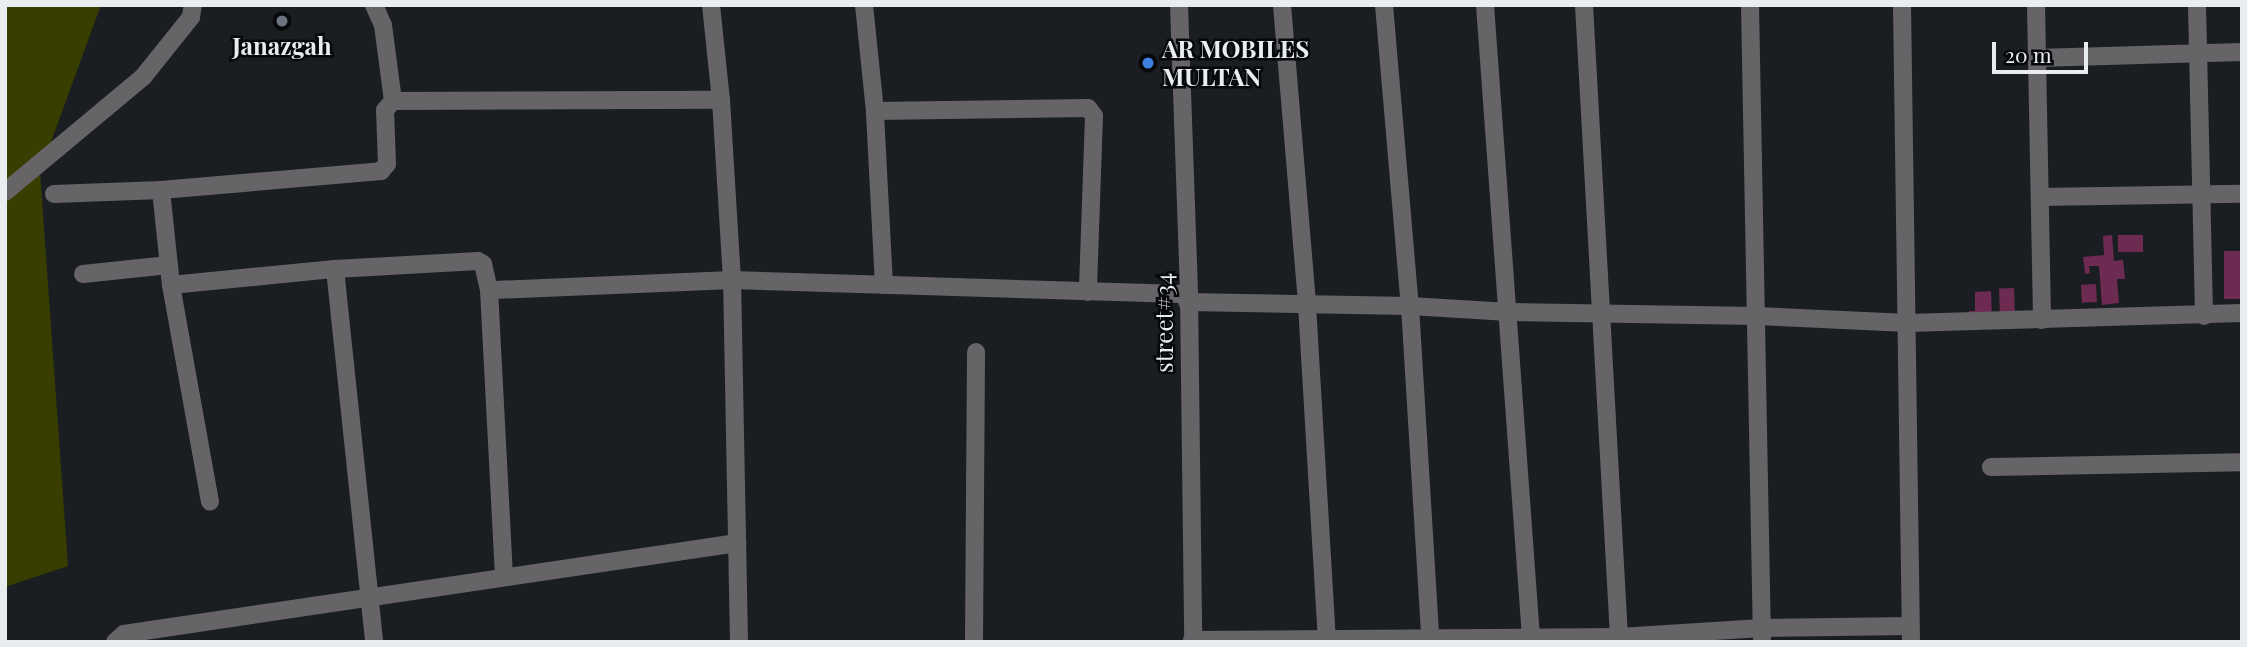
<!DOCTYPE html>
<style>
body{margin:0}
#map{position:relative;width:2247px;height:647px;overflow:hidden;background:#1a1e22;font-family:"Playfair Display",serif}
div>[style]{position:absolute}
.green>*{inset:0;background:#383d00}
.building>*{inset:0;background:#6d2b52;transform-origin:0 0}
.minor>*{height:18px;margin:-9px;padding:0 9px;transform-origin:9px;border-radius:9px;background:#666467}
.dots>*{width:19px;height:19px;translate:-50% -50%;box-sizing:border-box;border:4px solid #07080a;border-radius:50%}
span{translate:-50% -50%;white-space:nowrap;text-align:center;line-height:1.15;-webkit-text-stroke:5px #07080a;paint-order:stroke}
.poi-label{font-size:24px;color:#eaedf0;font-weight:700}
.left{translate:0 -50%;text-align:left}
.street-label{font-size:24px;color:#eaedf0}
.frame{position:absolute;inset:0;border:7px solid #eaedf0;pointer-events:none}
.scale{position:absolute;left:1992px;top:42px;width:96px;height:32px;box-sizing:border-box;border:4px solid #eaedf0;border-top:0;padding-left:9px;font-size:21px;line-height:24px;white-space:nowrap;color:#eaedf0;-webkit-text-stroke:5px #07080a;paint-order:stroke}
</style>
<div id="map">
<div class="green">
<div style="clip-path:polygon(101px 5px,40px 172px,68px 566px,5px 587px,5px 6px)"></div>
</div>
<div class="building">
<div style="clip-path:polygon(2112px 235px,2114px 261px,2123px 260px,2125px 279px,2117px 279px,2119px 303px,2102px 305px,2099px 266px,2089px 266px,2090px 273px,2085px 274px,2083px 257px,2104px 255px,2103px 236px)"></div>
<div style="left:2143px;top:235px;width:17px;height:25px;rotate:90deg"></div>
<div style="left:2224px;top:251px;width:18px;height:48px"></div>
<div style="left:2096px;top:284px;width:18px;height:15px;rotate:87deg"></div>
<div style="left:2014px;top:288px;width:25px;height:15px;rotate:88deg"></div>
<div style="clip-path:polygon(1991px 291px,1992px 320px,1969px 321px,1969px 311px,1975px 311px,1975px 292px)"></div>
</div>
<div class="minor">
<div style="left:374px;top:5px;width:22px;rotate:66deg"></div>
<div style="left:383px;top:25px;width:77px;rotate:82.5deg"></div>
<div style="left:393px;top:101px;width:328px;rotate:-0.2deg"></div>
<div style="left:721px;top:100px;width:180px;rotate:86.5deg"></div>
<div style="left:732px;top:280px;width:243px;rotate:177.6deg"></div>
<div style="left:489px;top:290px;width:287px;rotate:87deg"></div>
<div style="left:711px;top:5px;width:96px;rotate:84deg"></div>
<div style="left:864px;top:5px;width:107px;rotate:84.1deg"></div>
<div style="left:1179px;top:5px;width:289px;rotate:88deg"></div>
<div style="left:1189px;top:294px;width:348px;rotate:89.3deg"></div>
<div style="left:1282px;top:5px;width:301px;rotate:85.2deg"></div>
<div style="left:1307px;top:305px;width:335px;rotate:86.6deg"></div>
<div style="left:1384px;top:5px;width:302px;rotate:85.1deg"></div>
<div style="left:1410px;top:306px;width:331px;rotate:86.5deg"></div>
<div style="left:1485px;top:5px;width:635px;rotate:85.84deg"></div>
<div style="left:1584px;top:5px;width:633px;rotate:86.83deg"></div>
<div style="left:1750px;top:5px;width:637px;rotate:88.92deg"></div>
<div style="left:1902px;top:5px;width:637px;rotate:89.19deg"></div>
<div style="left:2036px;top:5px;width:315px;rotate:88.9deg"></div>
<div style="left:2197px;top:5px;width:311px;rotate:88.7deg"></div>
<div style="left:2037px;top:58px;width:205px;rotate:-1.7deg"></div>
<div style="left:161px;top:190px;width:96px;rotate:84deg"></div>
<div style="left:171px;top:285px;width:220px;rotate:79.8deg"></div>
<div style="left:5px;top:192px;width:180px;rotate:-39.8deg"></div>
<div style="left:143px;top:77px;width:77px;rotate:-51.3deg"></div>
<div style="left:191px;top:17px;width:12px;rotate:-81deg"></div>
<div style="left:54px;top:194px;width:107px;rotate:-2.1deg"></div>
<div style="left:161px;top:190px;width:221px;rotate:-4.9deg"></div>
<div style="left:381px;top:171px;width:9px;rotate:-49deg"></div>
<div style="left:387px;top:164px;width:54px;rotate:-92.1deg"></div>
<div style="left:385px;top:110px;width:12px;rotate:-48deg"></div>
<div style="left:2040px;top:197px;width:202px;rotate:-0.9deg"></div>
<div style="left:335px;top:269px;width:143px;rotate:-3.2deg"></div>
<div style="left:478px;top:261px;width:6px;rotate:31deg"></div>
<div style="left:483px;top:264px;width:27px;rotate:77deg"></div>
<div style="left:83px;top:274px;width:86px;rotate:-6deg"></div>
<div style="left:171px;top:285px;width:165px;rotate:-5.6deg"></div>
<div style="left:335px;top:269px;width:375px;rotate:84deg"></div>
<div style="left:884px;top:285px;width:174px;rotate:-93deg"></div>
<div style="left:875px;top:111px;width:213px;rotate:-0.8deg"></div>
<div style="left:1088px;top:108px;width:10px;rotate:53deg"></div>
<div style="left:1094px;top:116px;width:176px;rotate:92deg"></div>
<div style="left:1187px;top:302px;width:223px;rotate:1deg"></div>
<div style="left:1410px;top:306px;width:99px;rotate:3.5deg"></div>
<div style="left:1509px;top:312px;width:247px;rotate:0.9deg"></div>
<div style="left:1756px;top:316px;width:152px;rotate:2.6deg"></div>
<div style="left:1908px;top:323px;width:334px;rotate:-1.7deg"></div>
<div style="left:1991px;top:467px;width:251px;rotate:-1.1deg"></div>
<div style="left:1192px;top:640px;width:427px;rotate:-0.4deg"></div>
<div style="left:1619px;top:637px;width:143px;rotate:-3.6deg"></div>
<div style="left:1762px;top:628px;width:148px;rotate:-0.8deg"></div>
<div style="left:115px;top:642px;width:12px;rotate:-42deg"></div>
<div style="left:124px;top:634px;width:620px;rotate:-8.44deg"></div>
<div style="left:739px;top:642px;width:362px;rotate:-91.1deg"></div>
<div style="left:732px;top:280px;width:457px;rotate:1.8deg"></div>
<div style="left:974px;top:642px;width:290px;rotate:-89.6deg"></div>
</div>
<div class="dots">
<div style="left:282px;top:21px;background:#6b7280"></div>
<div style="left:1148px;top:63px;background:#3f7fe0"></div>
</div>
<div class="poi-label">
<span style="left:282px;top:46px">Janazgah</span>
<span class="left" style="left:1162px;top:63px">AR MOBILES<br>MULTAN</span>
</div>
<div class="street-label">
<span style="left:1164px;top:323px;rotate:-90deg">street#34</span>
</div>
<div class="frame"></div>
<div class="scale">20 m</div>
</div>
